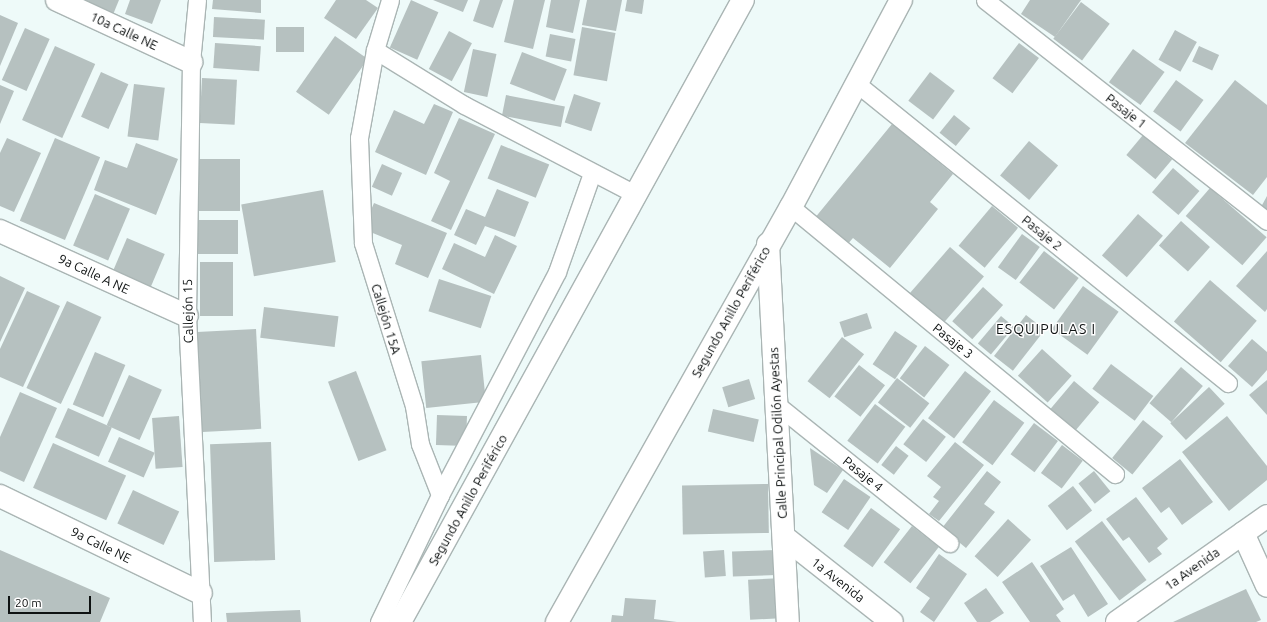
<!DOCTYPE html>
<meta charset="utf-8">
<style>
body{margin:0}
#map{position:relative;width:1267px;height:622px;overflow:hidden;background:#eefaf9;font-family:Ubuntu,sans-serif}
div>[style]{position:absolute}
.building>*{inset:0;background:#b6c1c0;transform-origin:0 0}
.roads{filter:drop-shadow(1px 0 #aab5b4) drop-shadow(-1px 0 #aab5b4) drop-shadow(0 1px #aab5b4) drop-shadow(0 -1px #aab5b4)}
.service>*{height:17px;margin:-8.5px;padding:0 8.5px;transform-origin:8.5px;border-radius:8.5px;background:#fff}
.minor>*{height:22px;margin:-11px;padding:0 11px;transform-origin:11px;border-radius:11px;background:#fff}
.primary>*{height:22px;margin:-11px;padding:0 11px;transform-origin:11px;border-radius:11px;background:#fff}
span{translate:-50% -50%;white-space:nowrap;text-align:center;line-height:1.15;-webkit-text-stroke:3px #fff;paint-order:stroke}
.street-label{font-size:13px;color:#0e1212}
.neighbourhood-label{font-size:14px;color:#0e1212;letter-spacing:1px}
.scale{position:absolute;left:8px;top:596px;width:83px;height:18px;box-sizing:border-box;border:2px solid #0e1212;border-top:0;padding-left:5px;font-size:12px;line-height:14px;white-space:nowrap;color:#0e1212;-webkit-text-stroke:3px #fff;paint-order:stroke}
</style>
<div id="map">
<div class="building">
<div style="clip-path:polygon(74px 0,119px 0,112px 17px)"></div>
<div style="clip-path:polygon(130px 0,161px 0,152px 24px,125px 14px)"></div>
<div style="clip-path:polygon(213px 0,261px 0,261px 13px,212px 9px)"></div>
<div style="clip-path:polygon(336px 0,366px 0,378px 8px,356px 39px,324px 18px)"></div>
<div style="left:411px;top:0;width:30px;height:52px;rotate:24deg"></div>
<div style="clip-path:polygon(433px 0,468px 0,463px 12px)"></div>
<div style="clip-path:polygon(480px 0,503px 0,493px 28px,473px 21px)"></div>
<div style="clip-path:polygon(514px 0,545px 0,533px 49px,504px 42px)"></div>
<div style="clip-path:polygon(551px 0,580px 0,573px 33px,546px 27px)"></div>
<div style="clip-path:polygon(587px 0,622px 0,616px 31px,582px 25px)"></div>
<div style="clip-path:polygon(627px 0,644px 0,642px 14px,625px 11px)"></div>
<div style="clip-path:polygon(1030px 0,1081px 0,1055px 37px,1021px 14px)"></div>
<div style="left:1081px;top:2px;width:36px;height:46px;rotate:37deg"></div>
<div style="clip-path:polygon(0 15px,18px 23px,0 66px)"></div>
<div style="left:214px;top:17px;width:51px;height:20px;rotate:3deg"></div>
<div style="left:276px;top:27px;width:28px;height:25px"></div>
<div style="left:582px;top:27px;width:34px;height:49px;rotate:10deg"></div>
<div style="left:25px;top:28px;width:27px;height:57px;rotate:24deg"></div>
<div style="left:1175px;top:30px;width:25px;height:34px;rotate:29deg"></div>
<div style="left:449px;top:31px;width:26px;height:43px;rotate:28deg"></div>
<div style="left:550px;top:34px;width:26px;height:23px;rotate:11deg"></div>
<div style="left:335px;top:36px;width:40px;height:68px;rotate:35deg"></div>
<div style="left:215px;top:43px;width:46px;height:25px;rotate:4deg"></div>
<div style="left:1019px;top:43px;width:25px;height:44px;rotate:37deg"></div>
<div style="left:55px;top:46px;width:44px;height:81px;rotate:24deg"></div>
<div style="left:1199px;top:46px;width:22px;height:17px;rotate:24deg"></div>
<div style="left:473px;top:49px;width:24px;height:44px;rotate:12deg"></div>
<div style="left:1133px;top:49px;width:39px;height:41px;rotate:36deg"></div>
<div style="left:522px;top:52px;width:48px;height:34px;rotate:21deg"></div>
<div style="left:101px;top:72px;width:30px;height:49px;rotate:24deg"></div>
<div style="left:930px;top:72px;width:31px;height:36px;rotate:37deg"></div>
<div style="left:202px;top:78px;width:35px;height:45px;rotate:3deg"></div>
<div style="left:1176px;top:80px;width:34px;height:39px;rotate:36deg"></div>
<div style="clip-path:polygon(1235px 80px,1267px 105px,1267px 177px,1253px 195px,1185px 143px)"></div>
<div style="left:134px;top:84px;width:31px;height:53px;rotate:7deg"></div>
<div style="clip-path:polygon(0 85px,14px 91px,0 124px)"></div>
<div style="left:574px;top:94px;width:28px;height:30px;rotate:18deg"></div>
<div style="left:506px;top:95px;width:60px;height:21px;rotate:11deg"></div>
<div style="clip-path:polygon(434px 104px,453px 112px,426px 175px,375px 152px,394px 110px,424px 124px)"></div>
<div style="left:954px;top:115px;width:21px;height:23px;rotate:39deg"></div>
<div style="clip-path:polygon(459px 118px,495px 134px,451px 230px,431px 221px,450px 181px,434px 173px)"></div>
<div style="clip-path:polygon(892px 124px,953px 174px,930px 202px,938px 209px,890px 268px,853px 238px,846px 246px,814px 219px)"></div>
<div style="left:1143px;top:135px;width:38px;height:26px;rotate:40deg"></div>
<div style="clip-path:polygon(7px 138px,41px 153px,14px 212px,0 206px,0 153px)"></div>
<div style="left:55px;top:138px;width:49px;height:90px;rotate:23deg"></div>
<div style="left:1029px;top:141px;width:38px;height:45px;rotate:40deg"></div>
<div style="clip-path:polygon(136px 143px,178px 159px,156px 215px,94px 190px,105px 160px,127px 168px)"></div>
<div style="left:501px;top:145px;width:52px;height:36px;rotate:22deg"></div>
<div style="left:195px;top:159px;width:45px;height:52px"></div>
<div style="left:382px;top:164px;width:22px;height:25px;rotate:24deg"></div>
<div style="left:1173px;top:168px;width:35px;height:32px;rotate:41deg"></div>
<div style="left:1210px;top:188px;width:75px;height:37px;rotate:41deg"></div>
<div style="clip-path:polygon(497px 189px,529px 202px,515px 237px,485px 226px,476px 245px,454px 235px,466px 209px,485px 217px)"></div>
<div style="left:323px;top:190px;width:73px;height:83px;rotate:80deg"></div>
<div style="left:95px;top:194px;width:38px;height:56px;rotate:23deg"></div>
<div style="clip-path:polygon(1267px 196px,1267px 211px,1261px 207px)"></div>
<div style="clip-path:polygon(374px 203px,447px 233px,428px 278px,395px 264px,402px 245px,363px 229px)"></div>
<div style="left:992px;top:206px;width:34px;height:52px;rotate:40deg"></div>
<div style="left:1138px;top:214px;width:33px;height:55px;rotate:41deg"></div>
<div style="left:198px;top:220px;width:40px;height:34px"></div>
<div style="left:1181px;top:221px;width:39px;height:33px;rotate:42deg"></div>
<div style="left:1022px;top:234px;width:22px;height:41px;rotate:36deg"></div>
<div style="clip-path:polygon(495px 235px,517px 246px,494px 294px,442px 269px,454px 243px,485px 257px)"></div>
<div style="left:127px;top:238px;width:41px;height:41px;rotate:23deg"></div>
<div style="left:950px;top:247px;width:45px;height:62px;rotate:41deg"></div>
<div style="left:1044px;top:251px;width:44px;height:40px;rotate:38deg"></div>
<div style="clip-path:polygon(1267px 251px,1267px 309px,1265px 312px,1236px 286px)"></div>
<div style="left:200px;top:262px;width:33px;height:54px"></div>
<div style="clip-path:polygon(0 276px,25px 288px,0 342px)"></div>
<div style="left:439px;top:279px;width:55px;height:34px;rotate:18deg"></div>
<div style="left:1210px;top:280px;width:62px;height:55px;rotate:41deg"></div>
<div style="left:1083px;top:286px;width:44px;height:53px;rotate:36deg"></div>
<div style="left:983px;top:287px;width:27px;height:46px;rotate:42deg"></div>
<div style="clip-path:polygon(27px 291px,60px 306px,23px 387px,0 377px,0 349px)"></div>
<div style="left:67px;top:301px;width:38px;height:96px;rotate:25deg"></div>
<div style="left:264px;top:307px;width:75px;height:31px;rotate:7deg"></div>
<div style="left:867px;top:313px;width:16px;height:29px;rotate:72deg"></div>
<div style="left:1026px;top:315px;width:24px;height:52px;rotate:38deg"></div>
<div style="left:1001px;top:316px;width:17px;height:36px;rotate:40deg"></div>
<div style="left:256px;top:329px;width:100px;height:59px;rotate:87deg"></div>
<div style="left:895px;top:331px;width:27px;height:40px;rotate:34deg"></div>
<div style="left:842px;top:337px;width:28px;height:56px;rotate:38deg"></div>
<div style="clip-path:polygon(1252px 339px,1267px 352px,1267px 370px,1252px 387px,1228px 366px)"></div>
<div style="left:925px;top:346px;width:31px;height:41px;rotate:38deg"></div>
<div style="left:1042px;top:349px;width:40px;height:36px;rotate:42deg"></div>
<div style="left:95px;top:352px;width:33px;height:57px;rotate:23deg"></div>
<div style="left:481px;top:355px;width:47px;height:60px;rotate:84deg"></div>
<div style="left:1111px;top:364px;width:53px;height:31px;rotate:37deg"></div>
<div style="left:859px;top:365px;width:33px;height:40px;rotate:38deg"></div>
<div style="left:1181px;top:367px;width:29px;height:48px;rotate:41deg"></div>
<div style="left:356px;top:371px;width:85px;height:30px;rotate:69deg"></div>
<div style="left:965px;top:371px;width:33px;height:60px;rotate:38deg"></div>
<div style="left:129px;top:375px;width:36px;height:55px;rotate:24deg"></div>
<div style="left:897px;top:378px;width:41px;height:31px;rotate:38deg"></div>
<div style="left:749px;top:379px;width:21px;height:28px;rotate:73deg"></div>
<div style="clip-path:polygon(1267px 380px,1267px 415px,1249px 395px)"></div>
<div style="left:1074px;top:381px;width:33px;height:38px;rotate:40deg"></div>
<div style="left:1209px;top:387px;width:23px;height:53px;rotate:47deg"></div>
<div style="clip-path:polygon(20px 392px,57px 408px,24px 482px,0 471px,0 437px)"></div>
<div style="left:994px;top:400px;width:38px;height:53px;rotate:37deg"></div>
<div style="left:875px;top:404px;width:38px;height:46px;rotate:37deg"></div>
<div style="left:68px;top:408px;width:48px;height:32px;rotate:24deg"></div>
<div style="left:713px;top:409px;width:47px;height:23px;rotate:13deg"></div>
<div style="left:437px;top:415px;width:30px;height:30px;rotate:2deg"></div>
<div style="left:179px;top:416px;width:51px;height:27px;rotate:86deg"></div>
<div style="clip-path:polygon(1227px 416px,1267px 466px,1267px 480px,1229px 511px,1182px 452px)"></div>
<div style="left:923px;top:419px;width:29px;height:32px;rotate:38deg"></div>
<div style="left:1143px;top:420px;width:26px;height:49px;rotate:39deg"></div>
<div style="left:1034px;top:423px;width:30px;height:39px;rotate:37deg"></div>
<div style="left:119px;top:437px;width:39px;height:27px;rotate:24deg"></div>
<div style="left:271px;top:442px;width:118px;height:61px;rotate:88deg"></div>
<div style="clip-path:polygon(955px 442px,984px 465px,939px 521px,929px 514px,939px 501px,933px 497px,941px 487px,927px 476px)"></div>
<div style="left:53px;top:443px;width:80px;height:49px;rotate:24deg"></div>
<div style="left:1062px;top:445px;width:26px;height:35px;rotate:37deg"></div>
<div style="left:896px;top:446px;width:16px;height:24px;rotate:38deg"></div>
<div style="clip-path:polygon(810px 448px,843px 470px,827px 493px,814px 485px)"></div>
<div style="clip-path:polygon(1180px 459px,1213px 502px,1182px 525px,1169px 507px,1161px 513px,1142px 488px)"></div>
<div style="clip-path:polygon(987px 471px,1001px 482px,984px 504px,995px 512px,966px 548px,942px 528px)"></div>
<div style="left:1094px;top:471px;width:26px;height:20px;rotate:51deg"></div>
<div style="left:844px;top:479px;width:32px;height:40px;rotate:34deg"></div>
<div style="left:768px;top:484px;width:49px;height:86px;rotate:89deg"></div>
<div style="left:1073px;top:486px;width:31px;height:32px;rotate:52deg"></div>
<div style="left:133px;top:490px;width:51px;height:37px;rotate:25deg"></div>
<div style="clip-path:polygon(1136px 497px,1168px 539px,1157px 548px,1162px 554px,1149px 563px,1129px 537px,1123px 541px,1106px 519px)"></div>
<div style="left:871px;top:508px;width:36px;height:47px;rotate:36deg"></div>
<div style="left:1008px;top:519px;width:31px;height:50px;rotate:42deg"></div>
<div style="left:1102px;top:521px;width:74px;height:34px;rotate:53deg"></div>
<div style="left:912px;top:526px;width:34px;height:46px;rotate:38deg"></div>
<div style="clip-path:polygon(1071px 547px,1108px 604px,1088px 617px,1074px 594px,1063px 601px,1040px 566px)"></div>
<div style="clip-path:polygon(0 550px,110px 598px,100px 622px,0 622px)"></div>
<div style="left:724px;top:550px;width:26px;height:21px;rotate:86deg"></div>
<div style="left:776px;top:550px;width:25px;height:44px;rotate:88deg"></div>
<div style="clip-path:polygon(939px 554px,967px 574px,934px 622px,920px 612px,930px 598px,916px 588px)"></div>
<div style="clip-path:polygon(1032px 562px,1064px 609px,1056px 615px,1061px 622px,1030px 622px,1002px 582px)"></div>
<div style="left:783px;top:578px;width:40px;height:35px;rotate:87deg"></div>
<div style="clip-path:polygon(986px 588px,1004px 613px,990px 622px,977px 622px,964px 603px)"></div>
<div style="clip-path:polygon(1246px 589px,1261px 620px,1256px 622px,1173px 622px)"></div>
<div style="clip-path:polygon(625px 598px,656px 600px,654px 619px,677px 622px,611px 622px,612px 615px,623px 616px)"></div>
<div style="clip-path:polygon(300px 610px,301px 622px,227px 622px,226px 613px)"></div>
</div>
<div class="roads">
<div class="service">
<div style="left:197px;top:0;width:62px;rotate:95.5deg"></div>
<div style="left:191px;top:62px;width:254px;rotate:90.9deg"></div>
<div style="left:187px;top:316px;width:306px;rotate:87.2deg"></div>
<div style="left:985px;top:0;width:358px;rotate:38.1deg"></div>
<div style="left:375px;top:50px;width:105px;rotate:31.7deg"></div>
<div style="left:464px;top:105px;width:195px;rotate:27.5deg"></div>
<div style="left:856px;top:83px;width:478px;rotate:38.9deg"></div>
<div style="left:791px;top:207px;width:420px;rotate:39.5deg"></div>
<div style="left:777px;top:405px;width:221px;rotate:38.7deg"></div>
<div style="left:440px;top:495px;width:252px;rotate:-62.3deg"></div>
<div style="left:557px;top:272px;width:105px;rotate:-70.5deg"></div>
<div style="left:379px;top:622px;width:141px;rotate:-64.3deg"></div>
<div style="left:440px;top:495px;width:55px;rotate:-111.4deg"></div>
<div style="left:420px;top:444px;width:38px;rotate:-99deg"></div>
<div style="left:414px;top:406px;width:171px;rotate:-107.4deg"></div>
<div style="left:363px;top:243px;width:105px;rotate:-92.2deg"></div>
<div style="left:359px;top:138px;width:89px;rotate:-79.7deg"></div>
<div style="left:375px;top:50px;width:52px;rotate:-73.3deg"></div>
</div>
<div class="minor">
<div style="left:57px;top:0;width:148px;rotate:24.8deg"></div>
<div style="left:0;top:231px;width:205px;rotate:24.4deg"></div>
<div style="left:768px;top:244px;width:379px;rotate:87deg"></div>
<div style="left:0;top:496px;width:223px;rotate:25.8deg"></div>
<div style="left:1243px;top:533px;width:58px;rotate:65.6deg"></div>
<div style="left:784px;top:537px;width:137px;rotate:38.2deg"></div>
<div style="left:1117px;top:622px;width:184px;rotate:-35.2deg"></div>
</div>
<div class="primary">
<div style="left:400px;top:622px;width:710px;rotate:-61.13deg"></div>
<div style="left:557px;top:622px;width:476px;rotate:-60.6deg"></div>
<div style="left:791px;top:207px;width:234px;rotate:-62deg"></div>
</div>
</div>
<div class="street-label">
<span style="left:124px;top:31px;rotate:25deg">10a Calle NE</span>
<span style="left:1126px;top:111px;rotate:38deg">Pasaje 1</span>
<span style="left:1042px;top:233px;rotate:39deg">Pasaje 2</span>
<span style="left:94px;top:274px;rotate:25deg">9a Calle A NE</span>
<span style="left:188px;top:311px;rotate:-91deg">Callejón 15</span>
<span style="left:731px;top:312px;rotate:-61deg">Segundo Anillo Periférico</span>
<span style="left:386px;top:319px;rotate:73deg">Callejón 15A</span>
<span style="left:953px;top:341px;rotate:39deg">Pasaje 3</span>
<span style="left:778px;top:433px;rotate:-93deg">Calle Principal Odilón Ayestas</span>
<span style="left:863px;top:474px;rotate:39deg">Pasaje 4</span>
<span style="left:468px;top:500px;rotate:-61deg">Segundo Anillo Periférico</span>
<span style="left:101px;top:545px;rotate:26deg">9a Calle NE</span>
<span style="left:1192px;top:569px;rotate:-35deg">1a Avenida</span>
<span style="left:838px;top:580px;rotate:38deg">1a Avenida</span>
</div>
<div class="neighbourhood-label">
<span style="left:1046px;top:329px">ESQUIPULAS I</span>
</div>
<div class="scale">20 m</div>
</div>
